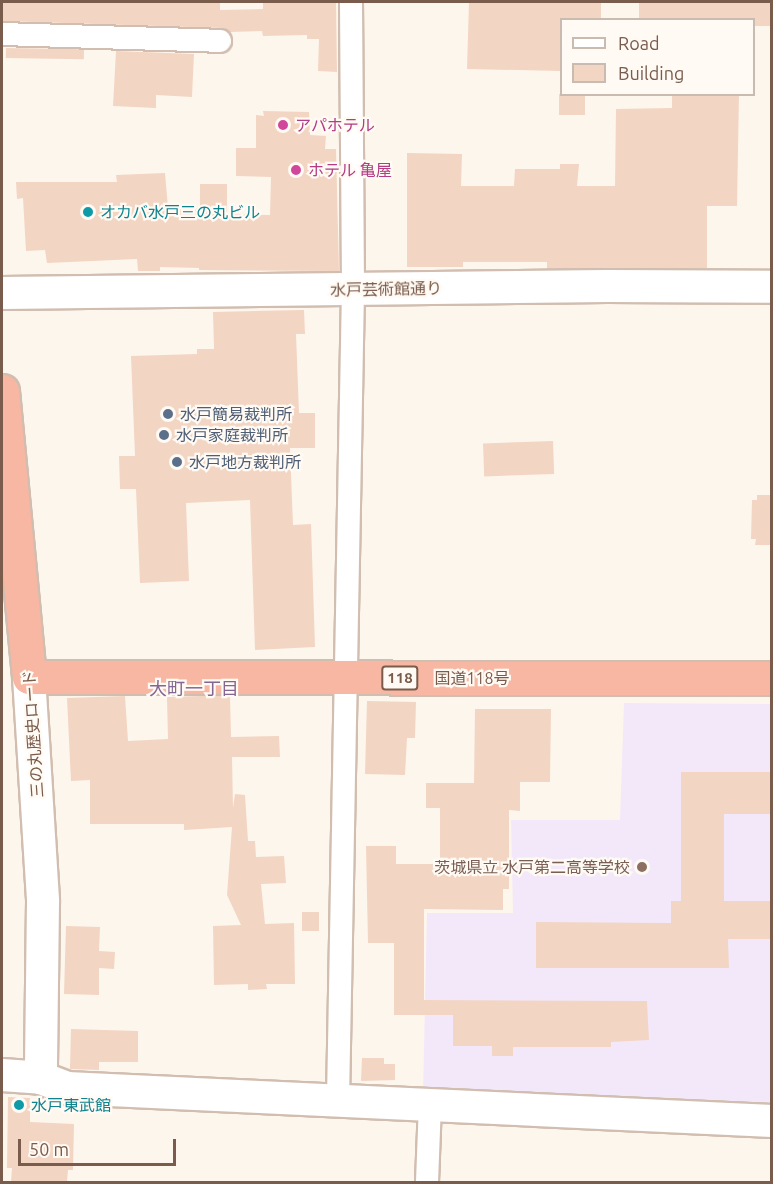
<!DOCTYPE html>
<meta charset="utf-8">
<style>
body{margin:0}
#map{position:relative;width:773px;height:1184px;overflow:hidden;background:#fdf6ec;font-family:Ubuntu,"Noto Sans JP",sans-serif}
div>[style]{position:absolute}
.education>*{inset:0;background:#f3e8fa}
.building>*{inset:0;background:#f3d5c3;transform-origin:0 0}
.roads{filter:drop-shadow(2px 0 #d1beb0) drop-shadow(-2px 0 #d1beb0) drop-shadow(0 2px #d1beb0) drop-shadow(0 -2px #d1beb0)}
.street>*{height:22px;margin:-11px;padding:0 11px;transform-origin:11px;border-radius:11px;background:#fff}
.secondary>*{height:32px;margin:-16px;padding:0 16px;transform-origin:16px;border-radius:16px;background:#fff}
.highway>*{height:33px;margin:-16.5px;padding:0 16.5px;transform-origin:16.5px;border-radius:16.5px;background:#f7b7a3}
.dots>*{width:16px;height:16px;translate:-50% -50%;box-sizing:border-box;border:3px solid #fffaf3;border-radius:50%}
span{translate:-50% -50%;white-space:nowrap;text-align:center;line-height:1.15;-webkit-text-stroke:4.5px #fffaf3;paint-order:stroke}
.shield-label span{padding:2px 4px;background:#fffaf3;border:2px solid;border-radius:4px;-webkit-text-stroke-width:0}
.shield-label{font-size:15px;color:#7a5c4d;font-weight:700}
.hotel-label{font-size:16px;color:#b23c85}
.left{translate:0 -50%;text-align:left}
.culture-label{font-size:16px;color:#0d838f}
.street-label{font-size:16px;color:#7a5c4d}
.service-label{font-size:16px;color:#4e5e75}
.education-label{font-size:16px;color:#785e54}
.right{translate:-100% -50%;text-align:right}
.neighbourhood-label{font-size:18px;color:#846695}
.frame{position:absolute;inset:0;border:3px solid #7a5c4d;pointer-events:none}
.legend{position:absolute;left:560px;top:18px;width:195px;height:78px;box-sizing:border-box;background:#fffaf3;border:2px solid #cabbb1;margin:0;padding:8px 10px;list-style:none;font-size:18px;color:#7a5c4d}
.legend li{display:flex;align-items:center;gap:12px;height:30px}
.legend b{width:30px;border:2px solid #cabbb1}
.scale{position:absolute;left:18px;top:1139px;width:158px;height:27px;box-sizing:border-box;border:3px solid #7a5c4d;border-top:0;padding-left:8px;font-size:18px;line-height:21px;white-space:nowrap;color:#7a5c4d;-webkit-text-stroke:4px #fffaf3;paint-order:stroke}
</style>
<div id="map">
<div class="education">
<div style="clip-path:polygon(624px 703px,771px 704px,771px 1108px,423px 1093px,427px 913px,513px 913px,511px 820px,620px 820px)"></div>
</div>
<div class="building">
<div style="clip-path:polygon(2px 2px,220px 2px,220px 10px,263px 9px,263px 2px,336px 2px,337px 72px,318px 71px,319px 39px,307px 39px,307px 35px,263px 36px,262px 31px,229px 32px,220px 28px,2px 21px)"></div>
<div style="clip-path:polygon(469px 2px,601px 2px,601px 20px,561px 20px,561px 71px,467px 69px)"></div>
<div style="clip-path:polygon(639px 2px,771px 2px,771px 26px,753px 26px,753px 20px,639px 20px)"></div>
<div style="left:6px;top:48px;width:78px;height:10px;rotate:1deg"></div>
<div style="clip-path:polygon(116px 51px,194px 54px,192px 97px,156px 95px,156px 108px,113px 106px)"></div>
<div style="left:559px;top:94px;width:26px;height:21px"></div>
<div style="clip-path:polygon(672px 94px,739px 94px,737px 206px,707px 206px,707px 268px,547px 269px,547px 262px,463px 262px,463px 267px,407px 267px,407px 153px,462px 154px,461px 186px,514px 186px,515px 169px,560px 169px,560px 164px,579px 164px,577px 186px,615px 186px,616px 109px,672px 108px)"></div>
<div style="clip-path:polygon(263px 111px,309px 112px,310px 135px,326px 136px,325px 149px,336px 149px,339px 271px,199px 270px,199px 268px,160px 267px,160px 271px,138px 271px,137px 259px,47px 263px,45px 250px,26px 251px,23px 198px,17px 199px,16px 182px,117px 182px,116px 175px,165px 173px,168px 208px,200px 208px,200px 184px,227px 184px,227px 214px,270px 215px,271px 177px,236px 176px,236px 148px,256px 148px,256px 115px,264px 116px)"></div>
<div style="clip-path:polygon(304px 310px,305px 334px,296px 334px,299px 413px,315px 413px,315px 448px,290px 448px,293px 525px,311px 524px,315px 647px,255px 650px,250px 500px,186px 503px,189px 581px,140px 583px,136px 489px,120px 489px,119px 456px,135px 456px,131px 356px,197px 354px,197px 349px,214px 349px,213px 312px)"></div>
<div style="left:553px;top:441px;width:33px;height:70px;rotate:88deg"></div>
<div style="clip-path:polygon(757px 495px,771px 495px,771px 545px,755px 545px,756px 539px,751px 539px,752px 500px,757px 500px)"></div>
<div style="clip-path:polygon(125px 696px,128px 741px,168px 739px,167px 697px,200px 696px,230px 696px,231px 737px,279px 736px,280px 757px,232px 757px,233px 808px,235px 794px,245px 795px,248px 841px,255px 841px,256px 857px,284px 856px,286px 883px,261px 884px,265px 924px,294px 923px,295px 984px,266px 984px,267px 989px,248px 990px,248px 984px,214px 985px,213px 926px,241px 925px,227px 895px,232px 827px,184px 830px,184px 824px,90px 824px,90px 780px,71px 781px,67px 698px)"></div>
<div style="clip-path:polygon(367px 701px,416px 702px,415px 738px,407px 738px,405px 775px,365px 774px)"></div>
<div style="clip-path:polygon(475px 709px,551px 709px,550px 782px,520px 782px,520px 811px,509px 810px,509px 889px,503px 889px,503px 910px,424px 909px,424px 1000px,647px 1001px,649px 1040px,611px 1042px,611px 1047px,513px 1047px,513px 1056px,492px 1056px,492px 1046px,453px 1046px,453px 1015px,394px 1015px,394px 943px,368px 943px,366px 846px,396px 846px,396px 864px,440px 864px,440px 808px,426px 808px,426px 783px,474px 783px)"></div>
<div style="clip-path:polygon(681px 772px,771px 772px,771px 814px,724px 814px,724px 901px,771px 901px,771px 939px,728px 939px,729px 968px,536px 968px,536px 922px,671px 923px,671px 901px,681px 901px)"></div>
<div style="left:319px;top:912px;width:19px;height:17px;rotate:90deg"></div>
<div style="clip-path:polygon(66px 926px,100px 927px,99px 951px,115px 952px,114px 969px,99px 968px,99px 995px,64px 994px)"></div>
<div style="clip-path:polygon(71px 1029px,138px 1031px,138px 1062px,99px 1062px,99px 1070px,70px 1069px)"></div>
<div style="clip-path:polygon(362px 1058px,384px 1058px,384px 1064px,395px 1064px,395px 1080px,361px 1081px)"></div>
<div style="clip-path:polygon(8px 1097px,30px 1098px,30px 1122px,74px 1124px,73px 1170px,68px 1170px,67px 1182px,11px 1182px,12px 1168px,7px 1168px)"></div>
</div>
<div class="roads">
<div class="street">
<div style="left:2px;top:34px;width:218px;rotate:1.8deg"></div>
<div style="left:338px;top:1100px;width:811px;rotate:-88.94deg"></div>
<div style="left:353px;top:289px;width:287px;rotate:-90.4deg"></div>
<div style="left:427px;top:1182px;width:79px;rotate:-87.8deg"></div>
</div>
<div class="secondary">
<div style="left:2px;top:293px;width:605px;rotate:-0.66deg"></div>
<div style="left:607px;top:286px;width:165px;rotate:0.3deg"></div>
<div style="left:29px;top:677px;width:225px;rotate:86.4deg"></div>
<div style="left:43px;top:902px;width:176px;rotate:90.7deg"></div>
<div style="left:2px;top:1075px;width:39px;rotate:4deg"></div>
<div style="left:41px;top:1078px;width:28px;rotate:21deg"></div>
<div style="left:67px;top:1088px;width:706px;rotate:2.68deg"></div>
</div>
<div class="highway">
<div style="left:2px;top:391px;width:287px;rotate:84.6deg"></div>
<div style="left:29px;top:677px;width:743px;rotate:0.08deg"></div>
</div>
</div>
<div class="dots">
<div style="left:283px;top:125px;background:#d1479c"></div>
<div style="left:296px;top:170px;background:#d1479c"></div>
<div style="left:88px;top:212px;background:#0f9aa8"></div>
<div style="left:168px;top:414px;background:#5c6f8a"></div>
<div style="left:164px;top:435px;background:#5c6f8a"></div>
<div style="left:177px;top:462px;background:#5c6f8a"></div>
<div style="left:642px;top:867px;background:#8d6e63"></div>
<div style="left:19px;top:1105px;background:#0f9aa8"></div>
</div>
<div class="shield-label">
<span style="left:400px;top:678px">118</span>
</div>
<div class="hotel-label">
<span class="left" style="left:295px;top:125px">アパホテル</span>
<span class="left" style="left:308px;top:170px">ホテル 亀屋</span>
</div>
<div class="culture-label">
<span class="left" style="left:100px;top:212px">オカバ水戸三の丸ビル</span>
<span class="left" style="left:31px;top:1105px">水戸東武館</span>
</div>
<div class="street-label">
<span style="left:386px;top:289px;rotate:-1deg">水戸芸術館通り</span>
<span style="left:472px;top:678px">国道118号</span>
<span style="left:33px;top:734px;rotate:-94deg">三の丸歴史ロード</span>
</div>
<div class="service-label">
<span class="left" style="left:180px;top:414px">水戸簡易裁判所</span>
<span class="left" style="left:176px;top:435px">水戸家庭裁判所</span>
<span class="left" style="left:189px;top:462px">水戸地方裁判所</span>
</div>
<div class="education-label">
<span class="right" style="left:630px;top:867px">茨城県立 水戸第二高等学校</span>
</div>
<div class="neighbourhood-label">
<span style="left:194px;top:688px">大町一丁目</span>
</div>
<div class="frame"></div>
<ul class="legend">
<li><b style="height:8px;background:#fff"></b>Road</li>
<li><b style="height:16px;background:#f3d5c3"></b>Building</li>
</ul>
<div class="scale">50 m</div>
</div>
